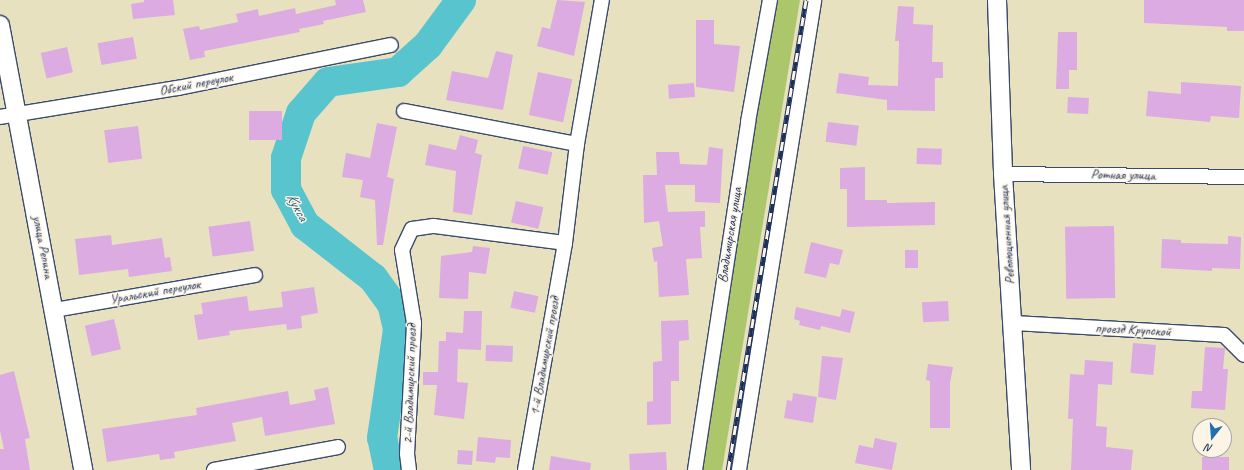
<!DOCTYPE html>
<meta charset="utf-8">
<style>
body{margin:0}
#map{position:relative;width:1244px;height:470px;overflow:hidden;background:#e8e1bf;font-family:Caveat,sans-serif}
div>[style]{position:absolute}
.green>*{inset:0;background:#acc66c}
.river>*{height:30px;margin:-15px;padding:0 15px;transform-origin:15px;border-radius:15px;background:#58c5ce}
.building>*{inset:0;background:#dbabe1;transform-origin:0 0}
.roads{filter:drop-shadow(1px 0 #3a4a6d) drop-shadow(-1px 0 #3a4a6d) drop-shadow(0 1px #3a4a6d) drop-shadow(0 -1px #3a4a6d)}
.minor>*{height:14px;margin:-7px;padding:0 7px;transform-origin:7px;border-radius:7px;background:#fff}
.tertiary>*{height:18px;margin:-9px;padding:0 9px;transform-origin:9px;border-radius:9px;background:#fff}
.rail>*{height:4.5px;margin-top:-2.25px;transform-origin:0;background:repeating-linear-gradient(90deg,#fcf5e5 0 9px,#1b2f5e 0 18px);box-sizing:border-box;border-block:1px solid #1b2f5e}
span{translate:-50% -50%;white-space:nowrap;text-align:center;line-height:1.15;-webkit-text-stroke:3px #fcf5e5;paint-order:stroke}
.street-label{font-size:14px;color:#1b2f5e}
.water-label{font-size:15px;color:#2d5c80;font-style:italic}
.north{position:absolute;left:1192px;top:418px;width:40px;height:40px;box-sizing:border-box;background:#fcf5e5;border:1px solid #a2a6af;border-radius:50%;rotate:197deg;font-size:11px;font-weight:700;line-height:16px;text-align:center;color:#1b2f5e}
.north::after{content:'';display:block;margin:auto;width:14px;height:18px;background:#1f6fb2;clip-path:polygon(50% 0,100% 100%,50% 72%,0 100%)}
</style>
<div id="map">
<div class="green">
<div style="clip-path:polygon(776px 0,800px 0,722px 470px,700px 470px,748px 155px)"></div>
</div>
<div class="river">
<div style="left:389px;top:470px;width:33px;rotate:-102deg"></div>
<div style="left:382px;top:438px;width:110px;rotate:-81.6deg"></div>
<div style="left:398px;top:329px;width:26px;rotate:-103deg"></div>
<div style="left:392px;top:304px;width:32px;rotate:-126deg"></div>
<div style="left:373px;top:278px;width:86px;rotate:-142.1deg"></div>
<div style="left:305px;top:225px;width:40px;rotate:-118deg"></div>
<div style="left:286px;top:190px;width:32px;rotate:-90deg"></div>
<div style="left:286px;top:158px;width:47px;rotate:-71.6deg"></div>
<div style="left:301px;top:113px;width:41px;rotate:-48.9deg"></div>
<div style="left:328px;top:82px;width:71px;rotate:-8.1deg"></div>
<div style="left:398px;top:72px;width:40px;rotate:-42deg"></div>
<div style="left:428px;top:45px;width:56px;rotate:-53.7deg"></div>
</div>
<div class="building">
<div style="clip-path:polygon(144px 0,173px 0,175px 15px,133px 19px,131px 4px,144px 2px)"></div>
<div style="clip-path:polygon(335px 0,363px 0,366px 12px,323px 21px,324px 24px,299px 29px,300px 32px,204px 51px,205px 57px,190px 60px,183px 29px,199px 26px,200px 30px,238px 22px,236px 14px,258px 9px,259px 16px,295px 8px,296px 14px,336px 5px)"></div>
<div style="clip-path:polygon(557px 0,585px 2px,574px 56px,537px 46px,542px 27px,550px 29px)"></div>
<div style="clip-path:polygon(1144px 0,1244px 0,1244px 31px,1227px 31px,1227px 27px,1144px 23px)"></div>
<div style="clip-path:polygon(898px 6px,914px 7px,913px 24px,933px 25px,932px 62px,943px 62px,943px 78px,935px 78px,935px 111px,887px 110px,887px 100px,836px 93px,839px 73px,869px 77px,868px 85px,898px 86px,899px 41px,895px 41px)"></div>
<div style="clip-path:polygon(696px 20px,714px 20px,714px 44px,740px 46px,734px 92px,696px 87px)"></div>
<div style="clip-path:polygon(1058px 32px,1077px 32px,1077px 70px,1069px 70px,1069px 89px,1056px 89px)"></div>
<div style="left:133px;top:37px;width:22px;height:36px;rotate:80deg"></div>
<div style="left:67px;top:47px;width:26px;height:27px;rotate:77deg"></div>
<div style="clip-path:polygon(496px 51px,513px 55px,503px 110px,446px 100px,452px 71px,488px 78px)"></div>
<div style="left:538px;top:72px;width:35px;height:44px;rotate:12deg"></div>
<div style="clip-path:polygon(1181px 82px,1241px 86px,1239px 118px,1211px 116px,1210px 122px,1146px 116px,1148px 91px,1181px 94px)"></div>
<div style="left:694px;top:83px;width:14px;height:26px;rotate:86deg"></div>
<div style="left:1068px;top:97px;width:21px;height:16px;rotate:3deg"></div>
<div style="left:249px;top:111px;width:33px;height:29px"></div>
<div style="left:828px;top:122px;width:31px;height:20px;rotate:7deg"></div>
<div style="clip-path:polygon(377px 123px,397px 127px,387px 177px,394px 179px,383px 245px,377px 245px,375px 200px,360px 197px,363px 180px,342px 177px,346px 153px,370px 158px)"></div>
<div style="left:138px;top:126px;width:33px;height:34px;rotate:83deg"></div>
<div style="clip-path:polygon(460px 135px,478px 140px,475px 153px,482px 155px,472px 215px,453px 212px,456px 171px,425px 165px,429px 144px,456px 150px)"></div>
<div style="left:523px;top:146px;width:30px;height:23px;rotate:12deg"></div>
<div style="clip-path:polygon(709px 147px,723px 149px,720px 203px,695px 202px,695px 185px,665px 185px,668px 212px,705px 211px,705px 227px,700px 227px,702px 258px,686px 259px,689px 295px,659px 297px,657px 261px,654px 262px,652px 248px,663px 246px,659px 221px,644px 223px,643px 175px,657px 175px,656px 152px,679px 152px,680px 164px,707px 165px)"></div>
<div style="left:917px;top:148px;width:25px;height:16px;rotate:2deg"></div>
<div style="clip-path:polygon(865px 167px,865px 200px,887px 200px,887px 203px,935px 202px,935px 225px,847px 227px,847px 189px,840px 189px,840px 168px)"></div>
<div style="left:516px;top:201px;width:28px;height:22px;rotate:13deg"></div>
<div style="left:250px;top:221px;width:30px;height:42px;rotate:82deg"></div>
<div style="left:1114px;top:226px;width:72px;height:49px;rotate:89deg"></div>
<div style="clip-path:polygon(111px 235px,112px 245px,162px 238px,165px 258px,170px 257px,172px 271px,129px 277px,128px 269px,79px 275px,75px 239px)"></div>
<div style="clip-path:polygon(1228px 236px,1241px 237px,1240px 269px,1212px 268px,1212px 271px,1161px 268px,1162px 239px,1181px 240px,1181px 243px,1228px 244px)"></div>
<div style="clip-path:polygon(811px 242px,843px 250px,839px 265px,830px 263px,826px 278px,804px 273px)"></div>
<div style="clip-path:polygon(473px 246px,490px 248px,486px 274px,469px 272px,468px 299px,439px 298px,441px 256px,472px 252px)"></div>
<div style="left:905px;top:250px;width:13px;height:18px"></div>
<div style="clip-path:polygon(314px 287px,318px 313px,301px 316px,302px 328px,287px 330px,286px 324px,229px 331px,230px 335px,198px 340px,194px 315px,203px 314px,201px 303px,247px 296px,249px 311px,283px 307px,281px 292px)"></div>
<div style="left:514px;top:291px;width:25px;height:17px;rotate:12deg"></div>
<div style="left:948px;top:301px;width:20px;height:26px;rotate:87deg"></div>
<div style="clip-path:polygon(796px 307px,840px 317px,842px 309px,855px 312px,850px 333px,821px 326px,820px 330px,799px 325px,800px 321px,794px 319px)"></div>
<div style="clip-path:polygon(464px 311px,482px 311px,481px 350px,458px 349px,457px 382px,468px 383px,464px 419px,434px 415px,437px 385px,423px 385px,423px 372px,438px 372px,439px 341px,446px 341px,446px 332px,463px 333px)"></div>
<div style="left:114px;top:319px;width:31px;height:30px;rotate:77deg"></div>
<div style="clip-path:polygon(688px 320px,689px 340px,679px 341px,679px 381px,671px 381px,671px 424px,647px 425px,647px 402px,653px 401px,653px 362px,662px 361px,661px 321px)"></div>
<div style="left:1133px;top:343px;width:23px;height:30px;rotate:5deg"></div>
<div style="left:486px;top:345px;width:27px;height:16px;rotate:2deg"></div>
<div style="clip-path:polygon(1205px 347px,1225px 348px,1223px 369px,1228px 369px,1225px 410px,1191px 408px,1192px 391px,1202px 391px)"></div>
<div style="clip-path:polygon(822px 356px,843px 358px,836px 400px,818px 397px)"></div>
<div style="clip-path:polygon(1085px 360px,1113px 362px,1112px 385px,1098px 384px,1096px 426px,1107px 427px,1106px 447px,1133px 450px,1131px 470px,1071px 470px,1073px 419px,1068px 419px,1070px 374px,1084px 375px)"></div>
<div style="clip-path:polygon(928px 364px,953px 367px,950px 383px,950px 428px,930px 428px,930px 381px,926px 380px)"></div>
<div style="clip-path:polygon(14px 371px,30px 438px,25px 439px,30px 470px,0 470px,0 449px,4px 449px,0 431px,0 375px)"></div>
<div style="clip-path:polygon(328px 387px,335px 424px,265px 436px,262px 417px,232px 423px,236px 441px,174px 452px,175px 458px,160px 460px,159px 454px,107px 462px,102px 429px,197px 415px,196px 408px,288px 391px,290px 405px,316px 400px,314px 390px)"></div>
<div style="clip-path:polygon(793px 393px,817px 397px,813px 423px,784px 418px,787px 400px,792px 401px)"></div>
<div style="clip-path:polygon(478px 437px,511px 440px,510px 458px,496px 457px,495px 463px,476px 461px)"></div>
<div style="clip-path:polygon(875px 438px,897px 443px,892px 470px,855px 463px,859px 445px,873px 448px)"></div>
<div style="left:458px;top:450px;width:15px;height:14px;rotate:4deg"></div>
<div style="left:666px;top:452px;width:18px;height:37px;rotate:87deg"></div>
<div style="clip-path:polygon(551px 456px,591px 463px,590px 470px,549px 470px)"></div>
<div style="left:1202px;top:457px;width:27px;height:13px"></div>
</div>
<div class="roads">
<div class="minor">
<div style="left:404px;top:111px;width:176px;rotate:10.8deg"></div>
<div style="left:0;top:117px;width:180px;rotate:-9.3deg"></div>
<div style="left:178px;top:88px;width:217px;rotate:-11.4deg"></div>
<div style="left:1003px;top:174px;width:241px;rotate:0.7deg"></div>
<div style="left:55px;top:310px;width:203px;rotate:-9.9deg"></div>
<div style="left:1014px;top:323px;width:210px;rotate:3.3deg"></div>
<div style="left:1224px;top:335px;width:28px;rotate:45deg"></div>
<div style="left:214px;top:470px;width:126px;rotate:-10.5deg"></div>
<div style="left:409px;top:470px;width:16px;rotate:-97deg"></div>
<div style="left:407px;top:454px;width:131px;rotate:-86.9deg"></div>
<div style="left:414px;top:323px;width:74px;rotate:-99.3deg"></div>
<div style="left:402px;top:250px;width:23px;rotate:-65deg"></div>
<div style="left:412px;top:229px;width:22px;rotate:-8deg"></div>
<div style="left:434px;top:226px;width:132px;rotate:7.4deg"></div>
<div style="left:525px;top:470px;width:230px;rotate:-80deg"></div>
<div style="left:565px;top:243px;width:100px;rotate:-83.1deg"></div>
<div style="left:577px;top:144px;width:146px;rotate:-80.2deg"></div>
<div style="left:695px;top:470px;width:352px;rotate:-81.3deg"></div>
<div style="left:748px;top:122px;width:124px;rotate:-79.8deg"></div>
<div style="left:739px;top:470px;width:476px;rotate:-80.9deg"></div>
</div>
<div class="tertiary">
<div style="left:997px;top:0;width:174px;rotate:88deg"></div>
<div style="left:1003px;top:174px;width:297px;rotate:86.5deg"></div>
<div style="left:0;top:25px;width:453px;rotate:79.4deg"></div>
</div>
</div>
<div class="rail">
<div style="left:728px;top:470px;width:476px;rotate:-80.6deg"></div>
</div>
<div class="street-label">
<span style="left:196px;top:84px;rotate:-11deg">Обский переулок</span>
<span style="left:1123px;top:175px;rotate:1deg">Ротная улица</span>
<span style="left:730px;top:235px;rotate:-81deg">Владимирская улица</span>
<span style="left:1007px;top:235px;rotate:-94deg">Революционная улица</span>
<span style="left:43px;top:247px;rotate:79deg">улица Репина</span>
<span style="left:155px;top:292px;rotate:-10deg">Уральский переулок</span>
<span style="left:1133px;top:330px;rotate:3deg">проезд Крупской</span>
<span style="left:545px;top:356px;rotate:-80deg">1-й Владимирский проезд</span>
<span style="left:410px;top:384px;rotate:-88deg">2-й Владимирский проезд</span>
</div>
<div class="water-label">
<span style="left:297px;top:207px;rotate:61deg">Кукса</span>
</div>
<div class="north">N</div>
</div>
